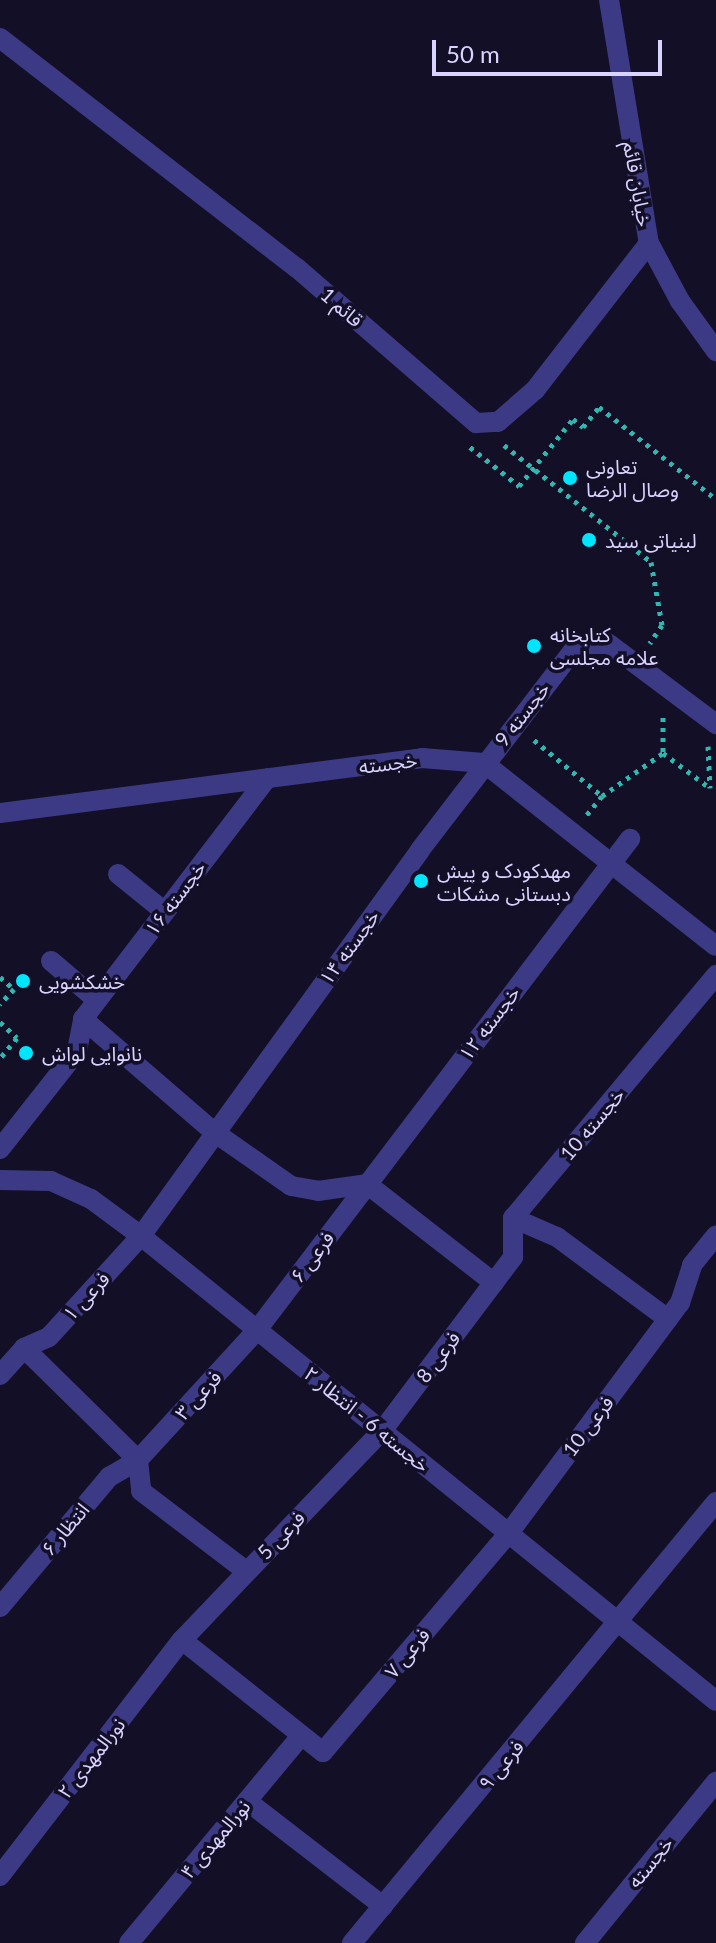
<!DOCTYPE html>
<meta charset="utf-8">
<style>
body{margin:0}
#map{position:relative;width:716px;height:1943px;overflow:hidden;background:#130f26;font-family:Lato,"Noto Sans Arabic",sans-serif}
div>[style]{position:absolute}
.path>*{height:5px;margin-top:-2.5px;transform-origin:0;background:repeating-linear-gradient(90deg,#2fb8b0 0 4px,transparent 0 10px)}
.minor>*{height:20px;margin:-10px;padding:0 10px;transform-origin:10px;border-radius:10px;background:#3d3a85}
.dots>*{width:22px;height:22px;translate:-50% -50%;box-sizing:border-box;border:4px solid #130f26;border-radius:50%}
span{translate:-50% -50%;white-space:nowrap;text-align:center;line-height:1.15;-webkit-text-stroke:7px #130f26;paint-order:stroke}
.street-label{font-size:20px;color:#d9d4ff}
.poi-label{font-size:20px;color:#d9d4ff}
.left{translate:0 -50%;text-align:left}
.scale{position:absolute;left:432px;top:40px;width:230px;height:36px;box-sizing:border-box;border:4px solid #d9d4ff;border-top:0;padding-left:10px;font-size:24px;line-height:28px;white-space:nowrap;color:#d9d4ff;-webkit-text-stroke:6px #130f26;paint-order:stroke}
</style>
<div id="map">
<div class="path">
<div style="left:504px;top:445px;width:188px;rotate:38.5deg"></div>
<div style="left:651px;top:562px;width:64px;rotate:80.1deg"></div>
<div style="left:662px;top:625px;width:22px;rotate:124deg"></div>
<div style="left:470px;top:447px;width:63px;rotate:38.5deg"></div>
<div style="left:519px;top:486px;width:86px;rotate:-51.1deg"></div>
<div style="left:573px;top:419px;width:13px;rotate:39deg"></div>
<div style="left:583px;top:427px;width:26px;rotate:-51deg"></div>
<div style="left:599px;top:407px;width:149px;rotate:38.2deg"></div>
<div style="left:663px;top:717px;width:36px;rotate:90deg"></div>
<div style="left:534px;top:740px;width:88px;rotate:39.5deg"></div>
<div style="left:602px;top:796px;width:26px;rotate:129deg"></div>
<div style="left:708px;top:746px;width:42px;rotate:87.3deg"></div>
<div style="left:663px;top:753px;width:59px;rotate:36.7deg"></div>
<div style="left:602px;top:796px;width:75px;rotate:-35.2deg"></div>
<div style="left:0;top:977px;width:18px;rotate:41deg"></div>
<div style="left:14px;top:989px;width:21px;rotate:133deg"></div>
<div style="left:0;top:1022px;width:23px;rotate:43deg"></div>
<div style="left:17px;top:1038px;width:26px;rotate:130deg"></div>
</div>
<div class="minor">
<div style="left:609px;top:0;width:246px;rotate:80.7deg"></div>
<div style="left:649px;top:243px;width:66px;rotate:61.9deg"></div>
<div style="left:680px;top:301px;width:62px;rotate:54.2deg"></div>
<div style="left:0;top:38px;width:376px;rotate:37.8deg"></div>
<div style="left:297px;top:268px;width:237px;rotate:40.9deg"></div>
<div style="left:476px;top:423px;width:22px;rotate:-3deg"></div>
<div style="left:498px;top:422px;width:49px;rotate:-40.9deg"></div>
<div style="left:535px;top:390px;width:186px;rotate:-52.2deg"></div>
<div style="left:0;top:813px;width:426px;rotate:-7.4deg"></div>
<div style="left:422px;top:758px;width:62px;rotate:4.6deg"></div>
<div style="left:484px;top:763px;width:295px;rotate:38.3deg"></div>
<div style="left:118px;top:874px;width:60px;rotate:39deg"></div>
<div style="left:51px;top:961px;width:60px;rotate:40.3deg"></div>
<div style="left:83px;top:1019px;width:173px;rotate:40.8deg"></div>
<div style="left:214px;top:1132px;width:94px;rotate:35deg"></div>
<div style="left:291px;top:1186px;width:27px;rotate:10deg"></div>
<div style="left:318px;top:1191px;width:49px;rotate:-8.1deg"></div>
<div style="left:367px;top:1184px;width:161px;rotate:37.9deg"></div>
<div style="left:0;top:1149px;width:125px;rotate:-51.8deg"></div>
<div style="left:77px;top:1051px;width:33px;rotate:-79deg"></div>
<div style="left:83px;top:1019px;width:303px;rotate:-52.6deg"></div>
<div style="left:0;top:1180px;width:51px;rotate:1.1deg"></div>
<div style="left:51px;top:1181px;width:44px;rotate:24.2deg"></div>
<div style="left:91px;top:1199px;width:62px;rotate:36.5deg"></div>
<div style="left:141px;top:1236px;width:739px;rotate:38.96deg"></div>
<div style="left:513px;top:1218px;width:48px;rotate:23.4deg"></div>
<div style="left:557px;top:1237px;width:138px;rotate:36.5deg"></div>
<div style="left:24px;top:1348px;width:160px;rotate:44.5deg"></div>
<div style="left:138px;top:1460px;width:31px;rotate:84deg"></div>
<div style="left:141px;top:1491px;width:132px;rotate:37.3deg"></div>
<div style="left:0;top:1375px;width:36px;rotate:-48deg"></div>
<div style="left:24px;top:1348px;width:27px;rotate:-24deg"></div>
<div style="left:49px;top:1337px;width:137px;rotate:-47.7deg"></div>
<div style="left:141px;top:1236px;width:476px;rotate:-54.1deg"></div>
<div style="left:420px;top:850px;width:260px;rotate:-52.5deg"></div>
<div style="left:578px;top:644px;width:31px"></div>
<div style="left:609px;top:644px;width:134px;rotate:36.8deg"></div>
<div style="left:0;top:1607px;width:170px;rotate:-50deg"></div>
<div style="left:109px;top:1477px;width:34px;rotate:-30deg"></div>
<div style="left:138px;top:1460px;width:176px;rotate:-47.5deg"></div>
<div style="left:257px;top:1330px;width:617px;rotate:-52.78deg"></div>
<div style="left:182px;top:1640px;width:180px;rotate:38.5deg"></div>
<div style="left:323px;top:1752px;width:287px;rotate:-49.7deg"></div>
<div style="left:509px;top:1533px;width:287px;rotate:-53.4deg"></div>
<div style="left:680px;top:1303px;width:40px;rotate:-72deg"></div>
<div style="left:692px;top:1265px;width:38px;rotate:-51deg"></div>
<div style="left:247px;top:1801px;width:172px;rotate:37.7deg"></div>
<div style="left:0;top:1876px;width:298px;rotate:-52.4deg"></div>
<div style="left:182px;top:1640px;width:289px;rotate:-46.3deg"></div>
<div style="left:382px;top:1431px;width:218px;rotate:-53deg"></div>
<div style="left:513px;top:1257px;width:39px;rotate:-90deg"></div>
<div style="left:513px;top:1218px;width:317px;rotate:-50.1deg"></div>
<div style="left:129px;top:1943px;width:269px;rotate:-50.3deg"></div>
<div style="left:352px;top:1943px;width:572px;rotate:-50.46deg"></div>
<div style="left:585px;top:1943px;width:208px;rotate:-50.9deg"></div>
</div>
<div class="dots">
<div style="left:570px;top:478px;background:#00e5ff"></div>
<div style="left:589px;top:540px;background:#00e5ff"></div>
<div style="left:534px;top:646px;background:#00e5ff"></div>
<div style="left:421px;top:881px;background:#00e5ff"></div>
<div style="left:23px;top:981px;background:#00e5ff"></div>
<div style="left:26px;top:1053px;background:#00e5ff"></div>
</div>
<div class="street-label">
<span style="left:638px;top:184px;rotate:80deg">خیابان قائم</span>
<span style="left:342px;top:307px;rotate:41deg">قائم 1</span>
<span style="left:522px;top:714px;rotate:-52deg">خجسته 9</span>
<span style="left:388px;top:763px;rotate:-7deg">خجسته</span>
<span style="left:175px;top:898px;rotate:-53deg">خجسته ۱۶</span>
<span style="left:349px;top:947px;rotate:-54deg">خجسته ۱۴</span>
<span style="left:489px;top:1023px;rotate:-53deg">خجسته ۱۲</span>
<span style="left:592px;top:1124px;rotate:-50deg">خجسته 10</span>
<span style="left:312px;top:1257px;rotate:-53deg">فرعی ۶</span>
<span style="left:86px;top:1296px;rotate:-47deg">فرعی ۱</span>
<span style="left:438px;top:1357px;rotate:-53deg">فرعی 8</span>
<span style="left:198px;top:1395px;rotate:-48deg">فرعی ۳</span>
<span style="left:367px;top:1419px;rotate:39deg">خجسته 6 - انتظار ۲</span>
<span style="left:588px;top:1426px;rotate:-53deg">فرعی 10</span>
<span style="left:65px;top:1529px;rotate:-50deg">انتظار ۶</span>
<span style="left:281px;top:1535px;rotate:-46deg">فرعی 5</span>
<span style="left:407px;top:1653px;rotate:-50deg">فرعی ۷</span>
<span style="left:91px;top:1758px;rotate:-52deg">نورالمهدی ۲</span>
<span style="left:501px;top:1765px;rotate:-50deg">فرعی ۹</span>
<span style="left:215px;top:1839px;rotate:-50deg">نورالمهدی ۴</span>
<span style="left:650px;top:1862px;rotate:-51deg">خجسته</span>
</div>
<div class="poi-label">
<span class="left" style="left:586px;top:478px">تعاونی<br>وصال الرضا</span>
<span class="left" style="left:605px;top:540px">لبنیاتی سید</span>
<span class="left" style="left:550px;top:646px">کتابخانه<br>علامه مجلسی</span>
<span class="left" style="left:437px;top:882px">مهدکودک و پیش<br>دبستانی مشکات</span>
<span class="left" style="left:39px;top:981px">خشکشویی</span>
<span class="left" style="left:42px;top:1053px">نانوایی لواش</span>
</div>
<div class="scale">50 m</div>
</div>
